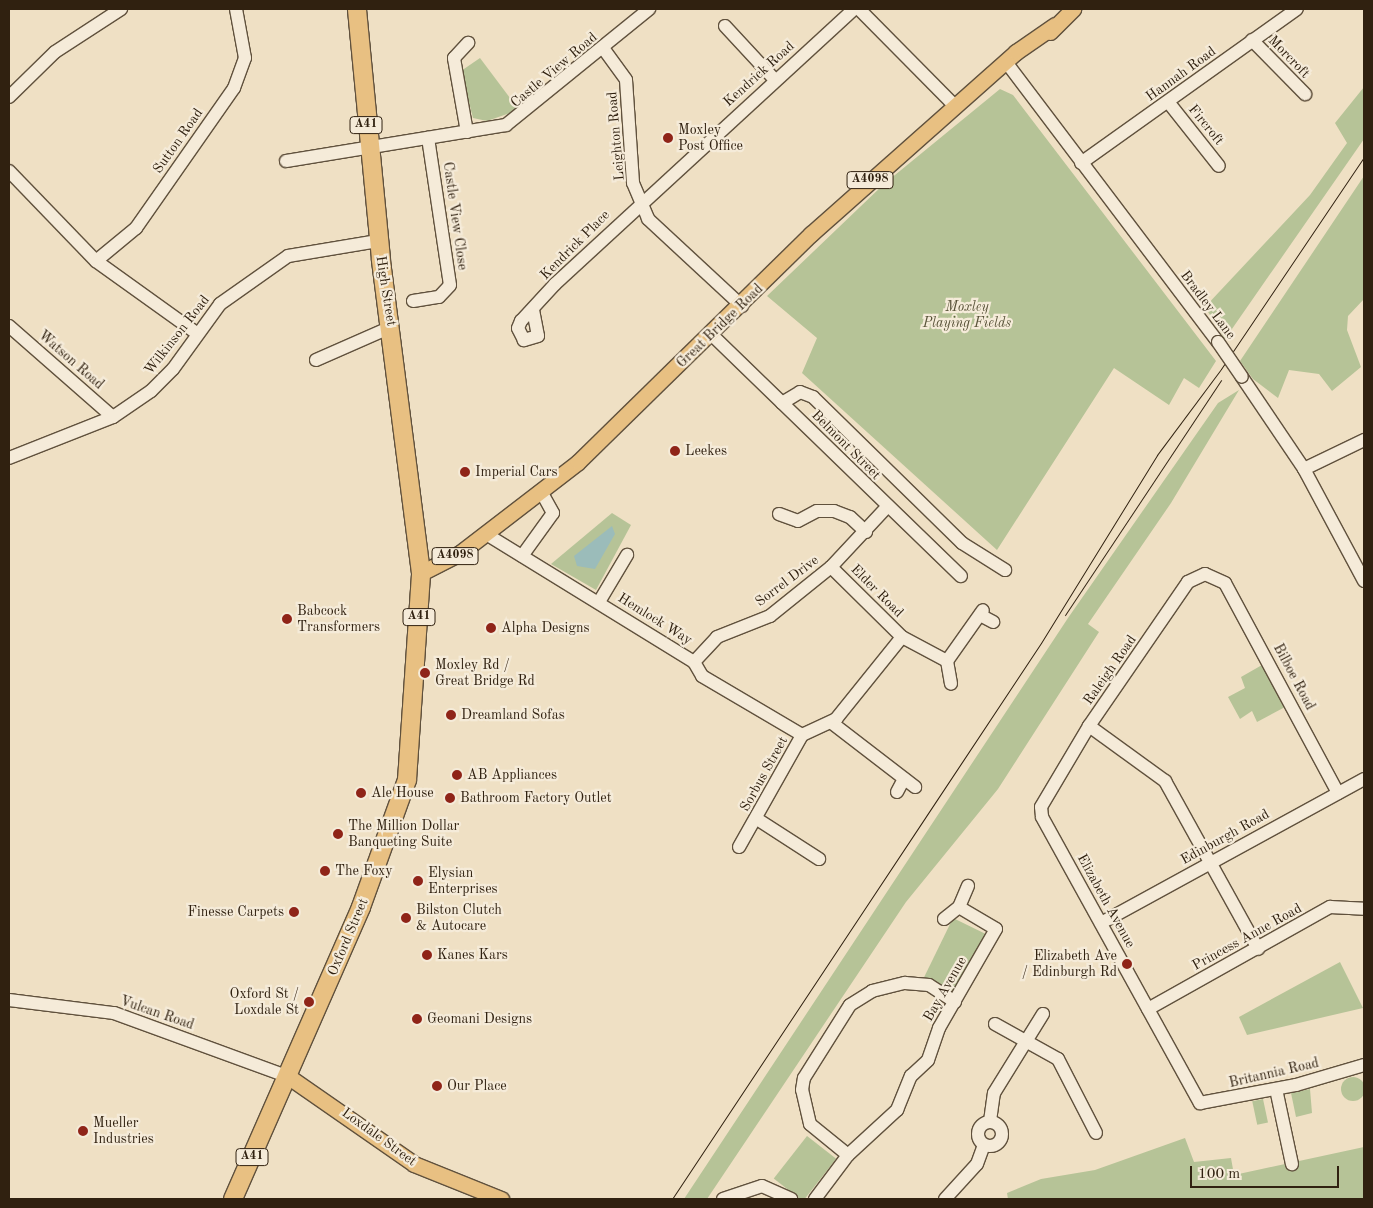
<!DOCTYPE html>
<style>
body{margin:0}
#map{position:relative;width:1373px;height:1208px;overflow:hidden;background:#efe0c4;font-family:"Old Standard TT",serif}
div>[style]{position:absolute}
.green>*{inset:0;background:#b6c397;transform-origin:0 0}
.round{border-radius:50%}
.water>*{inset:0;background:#9bbcba}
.roads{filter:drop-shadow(1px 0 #60513d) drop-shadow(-1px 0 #60513d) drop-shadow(0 1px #60513d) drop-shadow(0 -1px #60513d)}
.minor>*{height:12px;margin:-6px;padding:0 6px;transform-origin:6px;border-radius:6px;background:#f5ebd9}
.minor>.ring{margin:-6px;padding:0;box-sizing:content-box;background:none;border:12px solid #f5ebd9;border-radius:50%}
.major>*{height:15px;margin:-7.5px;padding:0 7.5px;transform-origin:7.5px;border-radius:7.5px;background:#e8c082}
.highway>*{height:18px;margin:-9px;padding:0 9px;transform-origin:9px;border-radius:9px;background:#e8c082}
.tram>*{height:1px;margin:-0.5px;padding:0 0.5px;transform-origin:0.5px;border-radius:0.5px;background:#302110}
.bridges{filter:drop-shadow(1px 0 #60513d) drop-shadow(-1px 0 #60513d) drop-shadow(0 1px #60513d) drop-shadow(0 -1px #60513d)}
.minor-bridge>*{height:12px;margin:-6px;padding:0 6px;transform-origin:6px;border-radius:6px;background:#f5ebd9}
.dots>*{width:14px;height:14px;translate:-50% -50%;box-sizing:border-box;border:2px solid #f5ebd9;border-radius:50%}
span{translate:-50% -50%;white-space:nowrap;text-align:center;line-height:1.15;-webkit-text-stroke:4.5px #f5ebd9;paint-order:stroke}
.shield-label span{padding:1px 4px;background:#f5ebd9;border:1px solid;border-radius:4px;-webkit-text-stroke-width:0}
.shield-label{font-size:12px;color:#302110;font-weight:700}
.street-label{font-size:14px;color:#302110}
.poi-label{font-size:14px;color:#302110}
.left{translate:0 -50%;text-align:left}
.right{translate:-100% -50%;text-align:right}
.park-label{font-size:14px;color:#585238;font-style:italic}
.frame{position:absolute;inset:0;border:10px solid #302110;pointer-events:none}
.scale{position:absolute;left:1190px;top:1166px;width:149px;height:22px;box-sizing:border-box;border:2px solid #302110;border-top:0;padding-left:6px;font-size:15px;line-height:18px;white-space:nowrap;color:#302110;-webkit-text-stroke:4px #f5ebd9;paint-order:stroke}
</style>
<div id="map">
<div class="green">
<div style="clip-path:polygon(480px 58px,519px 110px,487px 121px,473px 118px,461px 71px)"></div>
<div style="clip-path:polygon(1364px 87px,1364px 139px,1225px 339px,1205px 307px,1310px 195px,1347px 143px,1335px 123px)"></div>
<div style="clip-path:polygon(1000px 89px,1013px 95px,1216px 361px,1199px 388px,1184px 378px,1169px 405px,1114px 368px,997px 550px,802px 373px,817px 338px,767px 296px,884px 184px)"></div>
<div style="clip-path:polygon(1364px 176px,1364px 299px,1348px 316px,1347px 330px,1361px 367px,1332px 391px,1319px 374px,1289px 370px,1278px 398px,1253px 379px,1240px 361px)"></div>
<div style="clip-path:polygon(1239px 390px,1171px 503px,1088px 624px,1099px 632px,998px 789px,906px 902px,707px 1199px,684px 1199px,1068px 618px,1218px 403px)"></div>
<div style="clip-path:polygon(612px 513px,631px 525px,596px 590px,551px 564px)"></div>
<div style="clip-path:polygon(1262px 665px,1285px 707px,1257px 722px,1252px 711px,1240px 719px,1228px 697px,1245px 688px,1241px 677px)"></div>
<div style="left:953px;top:918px;width:37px;height:66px;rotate:26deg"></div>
<div style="clip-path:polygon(1340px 962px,1363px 1008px,1247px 1035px,1239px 1017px)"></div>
<div class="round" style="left:1341px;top:1077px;width:24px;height:24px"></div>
<div style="clip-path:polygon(1310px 1089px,1312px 1113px,1296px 1117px,1291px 1093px)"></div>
<div style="left:1263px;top:1099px;width:24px;height:11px;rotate:78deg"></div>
<div style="left:807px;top:1136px;width:37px;height:54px;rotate:38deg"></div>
<div style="clip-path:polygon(1185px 1138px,1194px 1162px,1231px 1158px,1234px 1175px,1364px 1147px,1364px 1199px,1008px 1199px,1007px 1193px,1041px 1179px,1095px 1170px)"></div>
</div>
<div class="water">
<div style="clip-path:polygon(612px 526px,615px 534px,595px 569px,577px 566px,574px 556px)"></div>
</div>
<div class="roads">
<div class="minor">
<div style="left:859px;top:9px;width:136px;rotate:45.3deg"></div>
<div style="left:725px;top:26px;width:74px;rotate:47.2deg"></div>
<div style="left:1252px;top:40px;width:76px;rotate:45.5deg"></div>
<div style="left:603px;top:48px;width:39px;rotate:54deg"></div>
<div style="left:626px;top:80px;width:103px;rotate:86.1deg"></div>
<div style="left:633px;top:183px;width:39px;rotate:67deg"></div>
<div style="left:648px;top:219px;width:128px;rotate:42.8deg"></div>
<div style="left:1006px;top:62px;width:351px;rotate:52.9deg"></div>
<div style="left:9px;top:97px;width:64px;rotate:-44.4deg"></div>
<div style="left:55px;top:52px;width:79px;rotate:-33.1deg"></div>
<div style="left:1169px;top:103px;width:80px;rotate:51.6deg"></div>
<div style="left:467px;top:132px;width:75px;rotate:-100deg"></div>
<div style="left:454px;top:58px;width:21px;rotate:-47deg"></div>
<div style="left:286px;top:161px;width:223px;rotate:-9.3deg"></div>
<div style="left:506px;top:125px;width:184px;rotate:-39deg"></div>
<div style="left:1081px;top:163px;width:265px;rotate:-35.5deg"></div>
<div style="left:9px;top:171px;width:125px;rotate:46deg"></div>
<div style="left:96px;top:261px;width:125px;rotate:35.6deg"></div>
<div style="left:96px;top:261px;width:52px;rotate:-39.5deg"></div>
<div style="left:136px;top:228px;width:171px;rotate:-55deg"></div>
<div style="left:234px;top:88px;width:32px;rotate:-70deg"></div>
<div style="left:245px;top:58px;width:50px;rotate:-100.4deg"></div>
<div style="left:413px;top:301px;width:26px;rotate:-9deg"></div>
<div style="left:439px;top:297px;width:16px;rotate:-47deg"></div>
<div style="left:450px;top:285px;width:149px;rotate:-98.5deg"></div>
<div style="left:533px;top:310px;width:26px;rotate:79deg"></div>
<div style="left:538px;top:336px;width:15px;rotate:164deg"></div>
<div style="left:524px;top:340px;width:13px;rotate:-117deg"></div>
<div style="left:518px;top:328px;width:8px;rotate:-67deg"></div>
<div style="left:521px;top:321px;width:50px;rotate:-47.4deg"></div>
<div style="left:555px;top:284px;width:406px;rotate:-42.6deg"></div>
<div style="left:9px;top:326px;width:138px;rotate:41.2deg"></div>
<div style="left:711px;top:334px;width:348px;rotate:44.1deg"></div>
<div style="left:316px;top:360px;width:82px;rotate:-23.7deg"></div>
<div style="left:1242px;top:377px;width:111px;rotate:56deg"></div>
<div style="left:1304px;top:469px;width:127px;rotate:61.8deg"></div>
<div style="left:782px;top:403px;width:21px;rotate:-31deg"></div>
<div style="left:800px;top:392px;width:14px;rotate:21deg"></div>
<div style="left:813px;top:397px;width:209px;rotate:44.4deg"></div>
<div style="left:962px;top:543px;width:51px;rotate:32.1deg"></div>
<div style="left:9px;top:458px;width:112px;rotate:-21.5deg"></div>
<div style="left:113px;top:417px;width:46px;rotate:-34.4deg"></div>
<div style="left:151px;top:391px;width:31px;rotate:-45deg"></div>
<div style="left:173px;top:369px;width:80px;rotate:-54.1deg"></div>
<div style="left:220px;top:304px;width:83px;rotate:-35.2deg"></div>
<div style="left:288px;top:256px;width:91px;rotate:-9.5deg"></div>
<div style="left:1304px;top:469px;width:67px;rotate:-25.8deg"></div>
<div style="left:779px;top:514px;width:20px;rotate:20deg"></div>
<div style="left:798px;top:521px;width:21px;rotate:-28deg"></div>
<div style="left:817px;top:511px;width:17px"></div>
<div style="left:834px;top:511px;width:17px;rotate:21deg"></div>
<div style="left:850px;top:517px;width:22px;rotate:43deg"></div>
<div style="left:486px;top:534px;width:244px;rotate:31.6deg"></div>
<div style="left:694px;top:662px;width:16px;rotate:60deg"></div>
<div style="left:702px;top:676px;width:116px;rotate:30.5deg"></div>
<div style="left:522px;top:556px;width:53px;rotate:-54.2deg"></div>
<div style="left:553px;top:513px;width:25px;rotate:-119deg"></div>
<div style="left:831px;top:567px;width:100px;rotate:44.6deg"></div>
<div style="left:599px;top:602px;width:55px;rotate:-59.2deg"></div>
<div style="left:980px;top:615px;width:15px;rotate:28deg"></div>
<div style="left:947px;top:661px;width:23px;rotate:80deg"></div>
<div style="left:694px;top:662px;width:34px;rotate:-47deg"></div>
<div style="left:717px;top:637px;width:57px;rotate:-21.6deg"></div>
<div style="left:770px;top:616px;width:78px;rotate:-38.8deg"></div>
<div style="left:831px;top:567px;width:81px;rotate:-47deg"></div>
<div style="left:832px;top:723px;width:105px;rotate:37.6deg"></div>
<div style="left:1089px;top:726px;width:94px;rotate:35.9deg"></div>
<div style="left:1165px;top:781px;width:192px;rotate:61deg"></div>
<div style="left:897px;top:792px;width:15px;rotate:-62deg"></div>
<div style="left:1338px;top:793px;width:238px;rotate:-118.3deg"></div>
<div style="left:1225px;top:583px;width:22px;rotate:-156deg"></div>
<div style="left:1205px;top:574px;width:19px;rotate:155deg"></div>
<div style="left:1188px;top:582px;width:175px;rotate:124.5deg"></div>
<div style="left:1089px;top:726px;width:94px;rotate:120.7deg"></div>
<div style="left:1041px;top:807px;width:10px;rotate:84deg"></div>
<div style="left:1042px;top:817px;width:327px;rotate:61.1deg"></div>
<div style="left:1200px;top:1103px;width:98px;rotate:-10.6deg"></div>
<div style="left:1296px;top:1085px;width:71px;rotate:-16.4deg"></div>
<div style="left:757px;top:819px;width:74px;rotate:32.8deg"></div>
<div style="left:739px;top:847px;width:129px;rotate:-60.6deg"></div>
<div style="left:802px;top:735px;width:38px;rotate:-25deg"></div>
<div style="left:836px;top:719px;width:105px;rotate:-51.2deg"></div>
<div style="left:902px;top:637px;width:51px;rotate:28.1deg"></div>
<div style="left:947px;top:661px;width:62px;rotate:-54.8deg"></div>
<div style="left:944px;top:919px;width:19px;rotate:-39deg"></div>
<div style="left:959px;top:907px;width:23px;rotate:-67deg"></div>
<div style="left:1101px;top:923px;width:300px;rotate:-28.7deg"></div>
<div style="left:9px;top:1000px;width:106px;rotate:7.1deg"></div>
<div style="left:114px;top:1013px;width:186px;rotate:20.1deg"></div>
<div style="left:1148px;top:1009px;width:209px;rotate:-29.3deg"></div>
<div style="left:1330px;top:907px;width:34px;rotate:3deg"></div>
<div style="left:995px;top:1024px;width:72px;rotate:29.1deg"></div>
<div style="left:1058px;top:1059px;width:83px;rotate:62.8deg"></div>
<div style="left:1276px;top:1089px;width:77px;rotate:78deg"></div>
<div style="left:990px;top:1121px;width:28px;rotate:-82deg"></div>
<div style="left:994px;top:1093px;width:93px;rotate:-58.2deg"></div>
<div class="ring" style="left:978px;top:1122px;width:12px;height:12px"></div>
<div style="left:848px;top:1155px;width:49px;rotate:-140.8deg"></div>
<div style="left:810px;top:1124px;width:35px;rotate:-103deg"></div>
<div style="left:802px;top:1090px;width:12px;rotate:-81deg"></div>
<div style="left:804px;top:1078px;width:86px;rotate:-57.8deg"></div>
<div style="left:850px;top:1005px;width:26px;rotate:-32deg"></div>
<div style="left:872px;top:991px;width:34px;rotate:-14deg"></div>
<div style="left:905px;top:983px;width:24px;rotate:5deg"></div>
<div style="left:929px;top:985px;width:31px;rotate:33deg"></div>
<div style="left:723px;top:1199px;width:41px;rotate:-18.4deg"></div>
<div style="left:762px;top:1186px;width:32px;rotate:24deg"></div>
<div style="left:815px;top:1199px;width:55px;rotate:-53.1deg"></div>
<div style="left:848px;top:1155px;width:67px;rotate:-42.6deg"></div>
<div style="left:897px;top:1110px;width:37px;rotate:-68deg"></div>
<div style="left:911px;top:1076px;width:23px;rotate:-43deg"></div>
<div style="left:928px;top:1060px;width:34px;rotate:-71deg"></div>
<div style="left:939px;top:1028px;width:114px;rotate:-60.1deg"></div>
<div style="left:996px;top:929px;width:43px;rotate:-149.3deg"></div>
<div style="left:945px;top:1199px;width:47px;rotate:-47.6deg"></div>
<div style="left:977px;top:1164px;width:20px;rotate:-70deg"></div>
</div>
<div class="major">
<div style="left:1050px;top:32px;width:33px;rotate:-45deg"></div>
<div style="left:421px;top:573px;width:44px;rotate:-27.1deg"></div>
<div style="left:460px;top:553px;width:149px;rotate:-37.6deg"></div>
<div style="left:578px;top:462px;width:326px;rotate:-44.4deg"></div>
<div style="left:811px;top:234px;width:274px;rotate:-41.6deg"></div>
<div style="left:1016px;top:52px;width:47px;rotate:-34.7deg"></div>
<div style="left:289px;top:1077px;width:152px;rotate:34.8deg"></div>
<div style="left:414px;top:1164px;width:94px;rotate:21.9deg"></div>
</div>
<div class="highway">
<div style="left:233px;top:1199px;width:319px;rotate:-66.3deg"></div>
<div style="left:361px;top:907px;width:135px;rotate:-70.1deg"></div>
<div style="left:407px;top:780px;width:207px;rotate:-86.1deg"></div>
<div style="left:421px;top:573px;width:317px;rotate:-97.3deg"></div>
<div style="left:381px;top:259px;width:251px;rotate:-95.5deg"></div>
</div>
</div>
<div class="tram">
<div style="left:1065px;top:615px;width:282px;rotate:-56.4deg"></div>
<div style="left:672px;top:1199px;width:667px;rotate:-56.43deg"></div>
<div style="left:1041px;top:643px;width:221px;rotate:-58.3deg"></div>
<div style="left:1157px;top:455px;width:107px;rotate:-53.3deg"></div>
<div style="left:1221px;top:369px;width:256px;rotate:-56deg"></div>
</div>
<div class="bridges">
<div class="minor-bridge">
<div style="left:1218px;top:342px;width:42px;rotate:55.6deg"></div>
</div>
</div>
<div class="dots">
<div style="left:668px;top:138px;background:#8f2418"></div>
<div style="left:675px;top:451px;background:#8f2418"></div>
<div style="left:465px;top:472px;background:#8f2418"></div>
<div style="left:287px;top:619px;background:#8f2418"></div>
<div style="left:491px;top:628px;background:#8f2418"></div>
<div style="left:425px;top:673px;background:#8f2418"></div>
<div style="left:451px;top:715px;background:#8f2418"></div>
<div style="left:457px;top:775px;background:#8f2418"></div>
<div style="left:361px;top:793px;background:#8f2418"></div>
<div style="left:450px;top:798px;background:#8f2418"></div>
<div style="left:338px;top:834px;background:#8f2418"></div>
<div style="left:325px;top:871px;background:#8f2418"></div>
<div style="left:418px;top:881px;background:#8f2418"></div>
<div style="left:294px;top:912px;background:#8f2418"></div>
<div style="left:406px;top:918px;background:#8f2418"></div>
<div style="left:427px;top:955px;background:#8f2418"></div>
<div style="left:1127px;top:964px;background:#8f2418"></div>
<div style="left:309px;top:1002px;background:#8f2418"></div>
<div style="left:417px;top:1019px;background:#8f2418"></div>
<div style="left:437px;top:1086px;background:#8f2418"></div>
<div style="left:83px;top:1131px;background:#8f2418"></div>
</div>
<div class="shield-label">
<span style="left:366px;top:125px">A41</span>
<span style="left:870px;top:180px">A4098</span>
<span style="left:455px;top:556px">A4098</span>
<span style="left:419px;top:617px">A41</span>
<span style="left:252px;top:1157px">A41</span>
</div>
<div class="street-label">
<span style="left:1289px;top:57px;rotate:46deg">Morcroft</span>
<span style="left:554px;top:70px;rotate:-40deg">Castle View Road</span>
<span style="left:759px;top:74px;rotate:-42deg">Kendrick Road</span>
<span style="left:1181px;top:74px;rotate:-36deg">Hannah Road</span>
<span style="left:1206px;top:125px;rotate:51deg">Fircroft</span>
<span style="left:616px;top:136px;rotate:-95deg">Leighton Road</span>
<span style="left:178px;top:141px;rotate:-55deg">Sutton Road</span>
<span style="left:455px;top:216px;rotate:82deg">Castle View Close</span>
<span style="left:575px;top:245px;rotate:-45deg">Kendrick Place</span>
<span style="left:386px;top:291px;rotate:81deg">High Street</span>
<span style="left:1208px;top:305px;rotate:53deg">Bradley Lane</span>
<span style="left:720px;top:326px;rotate:-44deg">Great Bridge Road</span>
<span style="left:177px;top:335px;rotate:-52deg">Wilkinson Road</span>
<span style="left:71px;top:360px;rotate:41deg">Watson Road</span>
<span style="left:846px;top:445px;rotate:45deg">Belmont Street</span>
<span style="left:787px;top:581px;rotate:-37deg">Sorrel Drive</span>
<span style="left:877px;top:591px;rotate:45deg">Elder Road</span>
<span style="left:655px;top:619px;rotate:32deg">Hemlock Way</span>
<span style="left:1110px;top:670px;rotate:-55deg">Raleigh Road</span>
<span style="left:1294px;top:677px;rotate:62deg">Bilboe Road</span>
<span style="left:764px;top:774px;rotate:-61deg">Sorbus Street</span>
<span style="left:1225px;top:837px;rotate:-29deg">Edinburgh Road</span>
<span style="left:1106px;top:901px;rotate:61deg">Elizabeth Avenue</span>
<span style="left:348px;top:937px;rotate:-67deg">Oxford Street</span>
<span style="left:1247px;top:937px;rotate:-29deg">Princess Anne Road</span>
<span style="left:945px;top:989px;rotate:-60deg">Bay Avenue</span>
<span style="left:157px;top:1013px;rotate:19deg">Vulcan Road</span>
<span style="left:1274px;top:1073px;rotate:-13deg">Britannia Road</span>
<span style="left:379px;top:1137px;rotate:36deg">Loxdale Street</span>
</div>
<div class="poi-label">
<span class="left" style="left:678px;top:138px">Moxley<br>Post Office</span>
<span class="left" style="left:685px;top:451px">Leekes</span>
<span class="left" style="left:475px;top:472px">Imperial Cars</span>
<span class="left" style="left:297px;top:619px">Babcock<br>Transformers</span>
<span class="left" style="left:501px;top:628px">Alpha Designs</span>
<span class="left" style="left:435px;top:673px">Moxley Rd /<br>Great Bridge Rd</span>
<span class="left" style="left:461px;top:715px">Dreamland Sofas</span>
<span class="left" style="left:467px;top:775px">AB Appliances</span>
<span class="left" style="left:371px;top:793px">Ale House</span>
<span class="left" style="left:460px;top:798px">Bathroom Factory Outlet</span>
<span class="left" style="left:348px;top:834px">The Million Dollar<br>Banqueting Suite</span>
<span class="left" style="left:335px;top:871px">The Foxy</span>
<span class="left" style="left:428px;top:881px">Elysian<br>Enterprises</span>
<span class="left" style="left:416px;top:918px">Bilston Clutch<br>&amp; Autocare</span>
<span class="right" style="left:284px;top:912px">Finesse Carpets</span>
<span class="left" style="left:437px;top:955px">Kanes Kars</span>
<span class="right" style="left:1117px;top:964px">Elizabeth Ave<br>/ Edinburgh Rd</span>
<span class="right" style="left:299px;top:1002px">Oxford St /<br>Loxdale St</span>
<span class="left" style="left:427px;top:1019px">Geomani Designs</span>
<span class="left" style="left:447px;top:1086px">Our Place</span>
<span class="left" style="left:93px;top:1131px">Mueller<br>Industries</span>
</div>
<div class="park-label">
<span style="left:967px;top:315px">Moxley<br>Playing Fields</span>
</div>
<div class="frame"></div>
<div class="scale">100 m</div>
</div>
